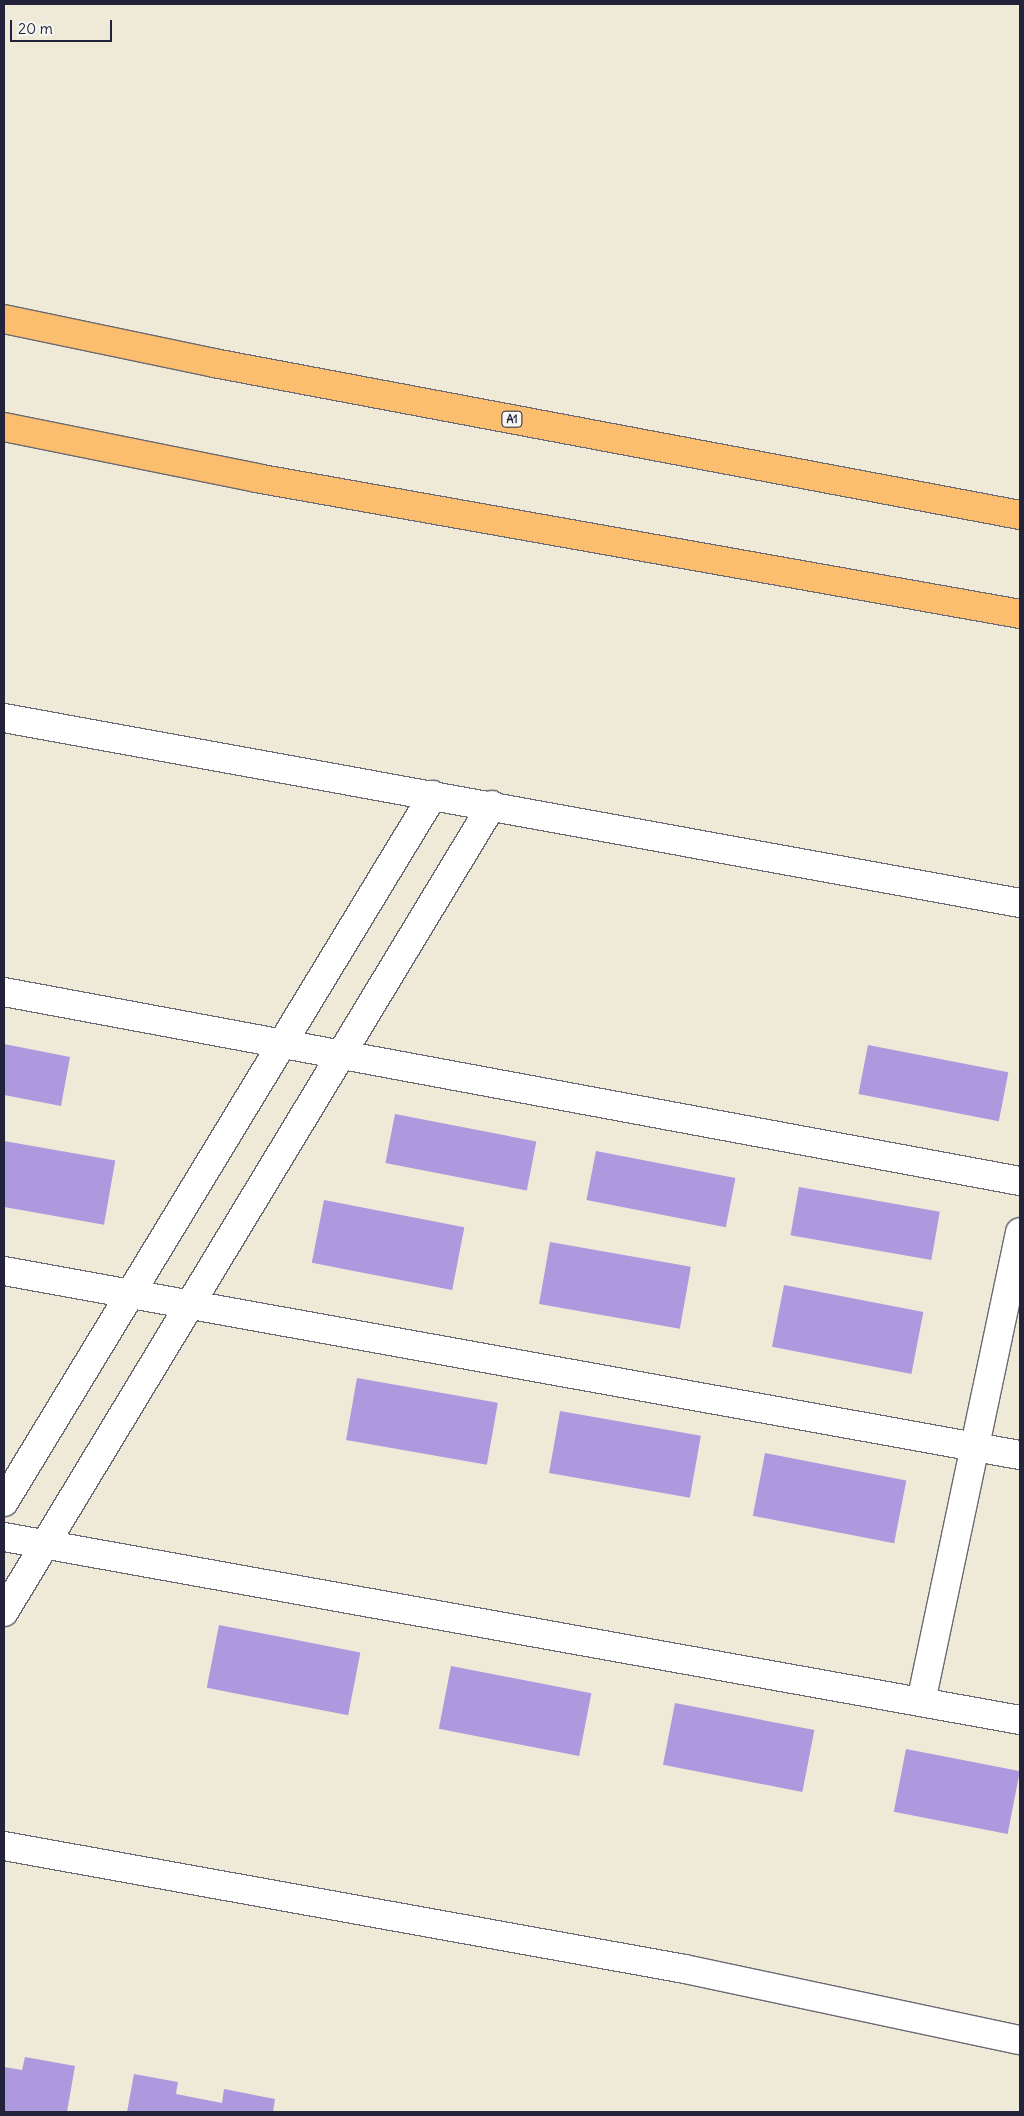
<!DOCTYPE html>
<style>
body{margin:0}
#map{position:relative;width:1024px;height:2116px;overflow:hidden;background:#efead7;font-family:Delius,sans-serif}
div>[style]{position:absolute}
.building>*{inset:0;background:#ae99df;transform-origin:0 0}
.roads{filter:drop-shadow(1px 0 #6a6872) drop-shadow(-1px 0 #6a6872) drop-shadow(0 1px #6a6872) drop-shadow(0 -1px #6a6872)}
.minor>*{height:28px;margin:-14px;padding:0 14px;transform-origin:14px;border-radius:14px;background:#fff}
.highway>*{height:28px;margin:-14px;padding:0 14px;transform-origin:14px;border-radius:14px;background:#fbbe6e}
span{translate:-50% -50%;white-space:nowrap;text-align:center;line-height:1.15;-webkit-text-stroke:4px #f6f6f2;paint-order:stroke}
.shield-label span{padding:1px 4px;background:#f6f6f2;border:1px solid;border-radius:4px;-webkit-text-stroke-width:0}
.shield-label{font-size:11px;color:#22223b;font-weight:700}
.frame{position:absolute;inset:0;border:5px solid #22223b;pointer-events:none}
.scale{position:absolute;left:10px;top:20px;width:102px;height:22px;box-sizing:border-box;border:2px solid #22223b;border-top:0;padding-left:6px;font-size:15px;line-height:18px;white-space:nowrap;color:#22223b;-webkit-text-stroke:4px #f6f6f2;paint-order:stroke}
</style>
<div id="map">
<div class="building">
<div style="clip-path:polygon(4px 1044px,70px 1057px,61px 1106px,4px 1095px)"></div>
<div style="left:868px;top:1045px;width:143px;height:50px;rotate:11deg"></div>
<div style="left:395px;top:1114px;width:144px;height:50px;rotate:11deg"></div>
<div style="left:4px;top:1141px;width:113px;height:65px;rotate:10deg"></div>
<div style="left:596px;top:1151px;width:142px;height:50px;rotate:11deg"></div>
<div style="left:799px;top:1187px;width:143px;height:49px;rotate:10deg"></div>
<div style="left:324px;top:1200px;width:143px;height:64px;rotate:11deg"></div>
<div style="left:550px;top:1242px;width:143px;height:63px;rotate:10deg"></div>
<div style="left:784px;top:1285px;width:142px;height:63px;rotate:11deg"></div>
<div style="left:357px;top:1378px;width:143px;height:63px;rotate:10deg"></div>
<div style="left:560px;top:1411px;width:143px;height:63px;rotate:10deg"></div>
<div style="left:765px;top:1453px;width:144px;height:64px;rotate:11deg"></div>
<div style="left:219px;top:1625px;width:144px;height:64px;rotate:11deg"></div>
<div style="left:451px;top:1666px;width:143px;height:64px;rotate:11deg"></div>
<div style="left:675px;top:1703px;width:142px;height:63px;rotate:11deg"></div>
<div style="left:906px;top:1749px;width:116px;height:64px;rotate:11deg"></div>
<div style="clip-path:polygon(25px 2057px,75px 2066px,67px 2112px,4px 2112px,4px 2067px,22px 2070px)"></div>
<div style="clip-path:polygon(134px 2074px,178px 2082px,176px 2094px,222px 2103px,224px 2089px,275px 2099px,273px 2112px,127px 2112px)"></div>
</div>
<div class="roads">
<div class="minor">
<div style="left:4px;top:718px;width:1033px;rotate:10.32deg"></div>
<div style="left:4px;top:992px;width:1033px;rotate:10.54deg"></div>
<div style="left:4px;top:1271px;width:1033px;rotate:10.27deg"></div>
<div style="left:4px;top:1502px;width:827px;rotate:-58.75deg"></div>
<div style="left:4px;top:1537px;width:1032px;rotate:10.21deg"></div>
<div style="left:4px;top:1612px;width:943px;rotate:-58.84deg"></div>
<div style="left:921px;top:1702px;width:480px;rotate:-78.1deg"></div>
<div style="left:4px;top:1846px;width:692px;rotate:10.24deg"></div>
<div style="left:685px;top:1969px;width:342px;rotate:12deg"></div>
</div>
<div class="highway">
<div style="left:4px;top:319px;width:215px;rotate:11.8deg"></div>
<div style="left:214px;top:363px;width:820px;rotate:10.68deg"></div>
<div style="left:4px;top:427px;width:257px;rotate:11.4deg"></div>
<div style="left:256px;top:478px;width:776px;rotate:10.09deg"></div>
</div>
</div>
<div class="shield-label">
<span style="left:512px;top:419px">A1</span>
</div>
<div class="frame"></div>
<div class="scale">20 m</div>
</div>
